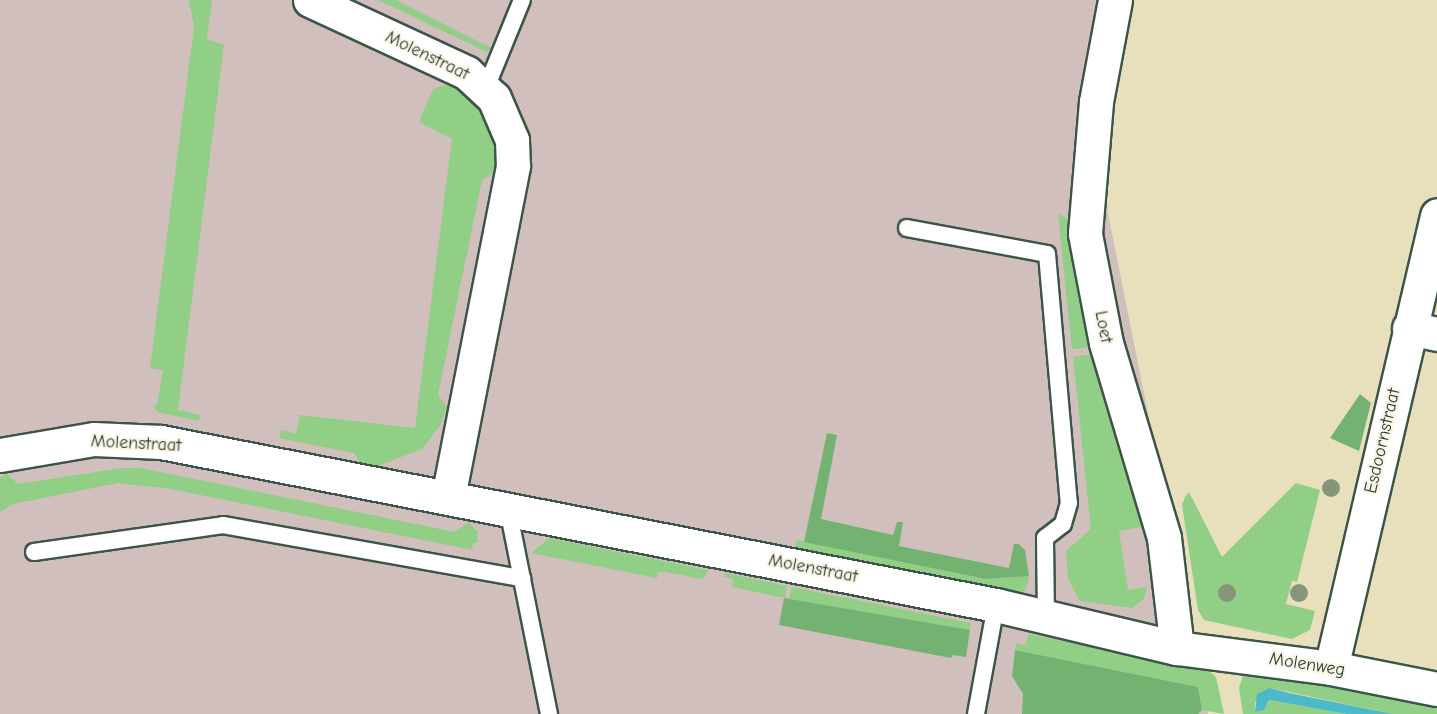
<!DOCTYPE html>
<style>
body{margin:0}
#map{position:relative;width:1437px;height:714px;overflow:hidden;background:#e8e0bc;font-family:"Comic Neue",sans-serif}
div>[style]{position:absolute}
.industrial>*{inset:0;background:#d1bfbd}
.green>*{inset:0;background:#90cf85}
.forest>*{inset:0;background:#74b272}
.water>*{inset:0;background:#4cb9c8}
.roads{filter:drop-shadow(2px 0 #3d5548) drop-shadow(-2px 0 #3d5548) drop-shadow(0 2px #3d5548) drop-shadow(0 -2px #3d5548)}
.service>*{height:16px;margin:-8px;padding:0 8px;transform-origin:8px;border-radius:8px;background:#fff}
.minor>*{height:33px;margin:-16.5px;padding:0 16.5px;transform-origin:16.5px;border-radius:16.5px;background:#fff}
.trees>*{width:18px;height:18px;margin:-9px;border-radius:50%;background:#86967a}
span{translate:-50% -50%;white-space:nowrap;text-align:center;line-height:1.15;-webkit-text-stroke:4.5px #fcf5e5;paint-order:stroke}
.street-label{font-size:18px;color:#1f3d34}
</style>
<div id="map">
<div class="industrial">
<div style="clip-path:polygon(0 0,1122px 0,1103px 188px,1208px 714px,0 714px)"></div>
</div>
<div class="green">
<div style="clip-path:polygon(189px 0,212px 0,207px 39px,224px 45px,178px 410px,200px 415px,199px 421px,157px 412px,153px 405px,157px 405px,163px 370px,150px 368px,194px 27px)"></div>
<div style="clip-path:polygon(378px 0,396px 0,491px 48px,487px 52px)"></div>
<div style="clip-path:polygon(448px 84px,467px 94px,483px 112px,496px 142px,497px 158px,495px 172px,482px 180px,438px 395px,447px 407px,440px 426px,422px 449px,378px 466px,361px 464px,354px 453px,279px 438px,281px 430px,296px 434px,300px 415px,415px 428px,452px 139px,419px 122px,433px 89px)"></div>
<div style="clip-path:polygon(1058px 214px,1075px 223px,1091px 347px,1072px 349px)"></div>
<div style="clip-path:polygon(1092px 354px,1105px 406px,1147px 526px,1119px 531px,1128px 590px,1147px 587px,1144px 599px,1132px 608px,1080px 601px,1068px 578px,1066px 551px,1091px 529px,1073px 357px)"></div>
<div style="clip-path:polygon(121px 468px,141px 468px,455px 532px,469px 522px,478px 532px,477px 543px,473px 543px,472px 550px,171px 489px,118px 483px,13px 504px,0 512px,0 477px,7px 474px,18px 484px)"></div>
<div style="clip-path:polygon(1296px 483px,1320px 490px,1297px 582px,1292px 581px,1286px 604px,1315px 611px,1310px 630px,1292px 639px,1204px 620px,1198px 610px,1182px 505px,1185px 497px,1189px 492px,1222px 557px)"></div>
<div style="clip-path:polygon(549px 538px,708px 570px,708px 572px,703px 579px,666px 572px,658px 572px,657px 578px,531px 553px)"></div>
<div style="clip-path:polygon(797px 540px,986px 579px,1029px 576px,1028px 583px,1021px 597px,794px 551px)"></div>
<div style="clip-path:polygon(725px 573px,787px 586px,785px 598px,732px 587px,733px 579px,724px 577px)"></div>
<div style="clip-path:polygon(792px 587px,971px 623px,970px 630px,789px 599px)"></div>
<div style="clip-path:polygon(1028px 634px,1208px 670px,1216px 677px,1224px 714px,1202px 710px,1198px 687px,1015px 650px,1016px 643px,1026px 645px)"></div>
<div style="clip-path:polygon(1253px 669px,1437px 702px,1437px 714px,1393px 714px,1270px 688px,1255px 702px,1255px 712px,1264px 710px,1269px 700px,1347px 714px,1243px 714px,1239px 688px,1243px 676px)"></div>
</div>
<div class="forest">
<div style="clip-path:polygon(1360px 394px,1371px 403px,1359px 451px,1330px 438px)"></div>
<div style="clip-path:polygon(827px 433px,837px 435px,821px 519px,893px 535px,897px 522px,903px 522px,899px 546px,1009px 568px,1014px 544px,1019px 544px,1025px 550px,1029px 576px,986px 579px,804px 542px)"></div>
<div style="clip-path:polygon(784px 598px,970px 630px,966px 657px,953px 655px,951px 658px,779px 625px)"></div>
<div style="clip-path:polygon(1015px 650px,1198px 687px,1202px 710px,1198px 714px,1022px 714px,1023px 694px,1012px 676px)"></div>
</div>
<div class="water">
<div style="clip-path:polygon(1270px 688px,1289px 693px,1393px 714px,1347px 714px,1269px 700px,1264px 710px,1255px 712px,1257px 694px)"></div>
</div>
<div class="roads">
<div class="service">
<div style="left:486px;top:88px;width:95px;rotate:-67.8deg"></div>
<div style="left:907px;top:228px;width:142px;rotate:10.5deg"></div>
<div style="left:1047px;top:254px;width:250px;rotate:85deg"></div>
<div style="left:1069px;top:503px;width:22px;rotate:106deg"></div>
<div style="left:1063px;top:524px;width:23px;rotate:142deg"></div>
<div style="left:1045px;top:538px;width:82px;rotate:89.3deg"></div>
<div style="left:508px;top:509px;width:209px;rotate:78.7deg"></div>
<div style="left:34px;top:552px;width:191px;rotate:-8.1deg"></div>
<div style="left:223px;top:525px;width:304px;rotate:10.1deg"></div>
<div style="left:976px;top:714px;width:111px;rotate:-79.6deg"></div>
</div>
<div class="minor">
<div style="left:310px;top:0;width:173px;rotate:24.9deg"></div>
<div style="left:467px;top:73px;width:37px;rotate:43deg"></div>
<div style="left:494px;top:98px;width:46px;rotate:66.8deg"></div>
<div style="left:512px;top:140px;width:26px;rotate:88deg"></div>
<div style="left:513px;top:166px;width:337px;rotate:101.1deg"></div>
<div style="left:1115px;top:0;width:104px;rotate:100.6deg"></div>
<div style="left:1096px;top:102px;width:132px;rotate:94.8deg"></div>
<div style="left:1085px;top:234px;width:111px;rotate:79.1deg"></div>
<div style="left:1106px;top:343px;width:203px;rotate:73.4deg"></div>
<div style="left:1164px;top:538px;width:111px;rotate:83.3deg"></div>
<div style="left:1409px;top:328px;width:29px;rotate:12deg"></div>
<div style="left:0;top:455px;width:95px;rotate:-9.7deg"></div>
<div style="left:94px;top:439px;width:67px;rotate:2.6deg"></div>
<div style="left:161px;top:442px;width:851px;rotate:11.05deg"></div>
<div style="left:996px;top:605px;width:186px;rotate:13.4deg"></div>
<div style="left:1177px;top:648px;width:155px;rotate:7.4deg"></div>
<div style="left:1331px;top:668px;width:108px;rotate:11.2deg"></div>
<div style="left:1331px;top:668px;width:465px;rotate:-76.8deg"></div>
</div>
</div>
<div class="trees">
<div style="left:1331px;top:488px"></div>
<div style="left:1227px;top:593px"></div>
<div style="left:1299px;top:593px"></div>
</div>
<div class="street-label">
<span style="left:427px;top:56px;rotate:26deg">Molenstraat</span>
<span style="left:1103px;top:327px;rotate:79deg">Loet</span>
<span style="left:1383px;top:441px;rotate:-77deg">Esdoornstraat</span>
<span style="left:136px;top:444px;rotate:3deg">Molenstraat</span>
<span style="left:813px;top:569px;rotate:11deg">Molenstraat</span>
<span style="left:1307px;top:665px;rotate:9deg">Molenweg</span>
</div>
</div>
